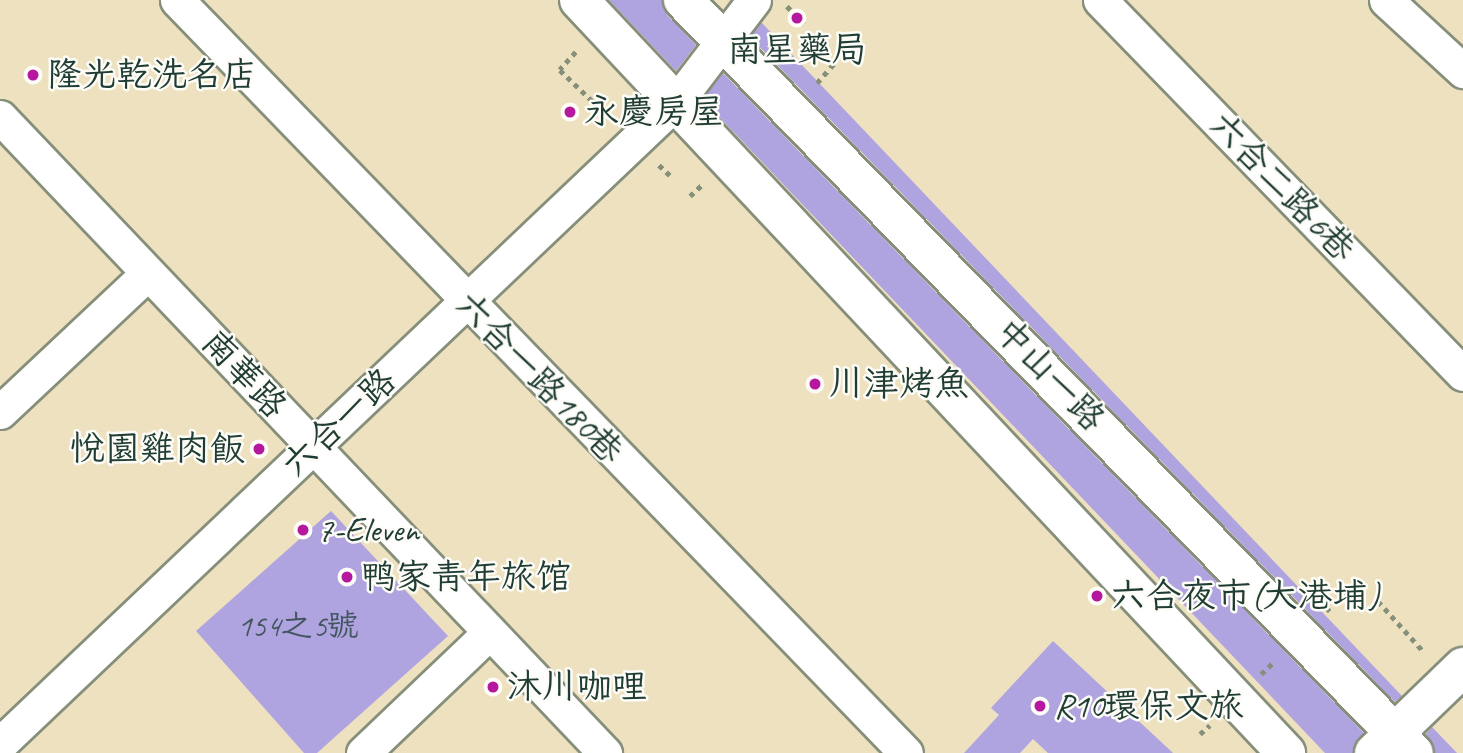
<!DOCTYPE html>
<meta charset="utf-8">
<style>
body{margin:0}
#map{position:relative;width:1463px;height:753px;overflow:hidden;background:#ede1c0;font-family:Caveat,"LXGW WenKai TC",sans-serif}
div>[style]{position:absolute}
.building>*{inset:0;background:#afa3e0}
.path>*{height:4.5px;margin-top:-2.25px;transform-origin:0;background:repeating-linear-gradient(90deg,#868f7a 0 5px,transparent 0 10px)}
.roads{filter:drop-shadow(2px 0 #868f7a) drop-shadow(-2px 0 #868f7a) drop-shadow(0 2px #868f7a) drop-shadow(0 -2px #868f7a)}
.minor>*{height:33px;margin:-16.5px;padding:0 16.5px;transform-origin:16.5px;border-radius:16.5px;background:#fff}
.tertiary>*{height:38px;margin:-19px;padding:0 19px;transform-origin:19px;border-radius:19px;background:#fff}
.secondary>*{height:38px;margin:-19px;padding:0 19px;transform-origin:19px;border-radius:19px;background:#fff}
.dots>*{width:19px;height:19px;translate:-50% -50%;box-sizing:border-box;border:4px solid #fdfcf7;border-radius:50%}
span{translate:-50% -50%;white-space:nowrap;text-align:center;line-height:1.15;-webkit-text-stroke:5px #fdfcf7;paint-order:stroke}
.number-label{font-size:32px;color:#43565f}
.number-label span{-webkit-text-stroke-width:0}
.poi-label{font-size:35px;color:#1f3d34}
.left{translate:0 -50%;text-align:left}
.right{translate:-100% -50%;text-align:right}
.street-label{font-size:35px;color:#1f3d34}
</style>
<div id="map">
<div class="building">
<div style="clip-path:polygon(609px 0,662px 0,667px 15px,696px 45px,676px 71px)"></div>
<div style="clip-path:polygon(761px 22px,1402px 696px,1395px 702px,750px 37px)"></div>
<div style="clip-path:polygon(723px 73px,1364px 733px,1353px 753px,1325px 753px,702px 99px)"></div>
<div style="clip-path:polygon(331px 511px,448px 636px,317px 753px,304px 753px,196px 631px)"></div>
<div style="clip-path:polygon(1053px 641px,1173px 753px,1048px 753px,1033px 739px,1020px 753px,964px 753px,999px 715px,991px 708px)"></div>
<div style="clip-path:polygon(1432px 727px,1457px 753px,1435px 753px,1426px 734px)"></div>
</div>
<div class="path">
<div style="left:787px;top:6px;width:29px;rotate:46deg"></div>
<div style="left:576px;top:52px;width:24px;rotate:132deg"></div>
<div style="left:560px;top:70px;width:68px;rotate:43.8deg"></div>
<div style="left:817px;top:83px;width:30px;rotate:-49deg"></div>
<div style="left:659px;top:165px;width:16px;rotate:43deg"></div>
<div style="left:690px;top:196px;width:18px;rotate:-43deg"></div>
<div style="left:1378px;top:601px;width:69px;rotate:48deg"></div>
<div style="left:1326px;top:611px;width:39px;rotate:-46deg"></div>
<div style="left:1261px;top:674px;width:19px;rotate:-43deg"></div>
<div style="left:1200px;top:734px;width:13px;rotate:-42deg"></div>
</div>
<div class="roads">
<div class="minor">
<div style="left:177px;top:0;width:1048px;rotate:45.93deg"></div>
<div style="left:1100px;top:0;width:521px;rotate:45.86deg"></div>
<div style="left:1386px;top:0;width:105px;rotate:42.7deg"></div>
<div style="left:0;top:117px;width:878px;rotate:46.43deg"></div>
<div style="left:0;top:412px;width:203px;rotate:-43.2deg"></div>
<div style="left:0;top:744px;width:934px;rotate:-43.52deg"></div>
<div style="left:677px;top:101px;width:127px;rotate:-52.7deg"></div>
<div style="left:363px;top:753px;width:175px;rotate:-43.6deg"></div>
</div>
<div class="tertiary">
<div style="left:1374px;top:753px;width:124px;rotate:-44deg"></div>
</div>
<div class="secondary">
<div style="left:579px;top:0;width:1033px;rotate:46.8deg"></div>
<div style="left:683px;top:0;width:1049px;rotate:45.85deg"></div>
</div>
</div>
<div class="dots">
<div style="left:797px;top:18px;background:#b5179e"></div>
<div style="left:33px;top:75px;background:#b5179e"></div>
<div style="left:570px;top:112px;background:#b5179e"></div>
<div style="left:815px;top:384px;background:#b5179e"></div>
<div style="left:259px;top:449px;background:#b5179e"></div>
<div style="left:303px;top:530px;background:#b5179e"></div>
<div style="left:347px;top:577px;background:#b5179e"></div>
<div style="left:1097px;top:596px;background:#b5179e"></div>
<div style="left:493px;top:687px;background:#b5179e"></div>
<div style="left:1040px;top:706px;background:#b5179e"></div>
</div>
<div class="number-label">
<span style="left:298px;top:626px">154之5號</span>
</div>
<div class="poi-label">
<span style="left:797px;top:50px">南星藥局</span>
<span class="left" style="left:47px;top:75px">隆光乾洗名店</span>
<span class="left" style="left:584px;top:112px">永慶房屋</span>
<span class="left" style="left:829px;top:384px">川津烤魚</span>
<span class="right" style="left:245px;top:449px">悦園雞肉飯</span>
<span class="left" style="left:317px;top:530px">7-Eleven</span>
<span class="left" style="left:361px;top:577px">鸭家青年旅馆</span>
<span class="left" style="left:1111px;top:596px">六合夜市(大港埔)</span>
<span class="left" style="left:507px;top:687px">沐川咖哩</span>
<span class="left" style="left:1054px;top:706px">R10環保文旅</span>
</div>
<div class="street-label">
<span style="left:1282px;top:187px;rotate:46deg">六合二路6巷</span>
<span style="left:244px;top:374px;rotate:47deg">南華路</span>
<span style="left:1050px;top:375px;rotate:46deg">中山一路</span>
<span style="left:539px;top:378px;rotate:46deg">六合一路180巷</span>
<span style="left:339px;top:423px;rotate:-43deg">六合一路</span>
</div>
</div>
